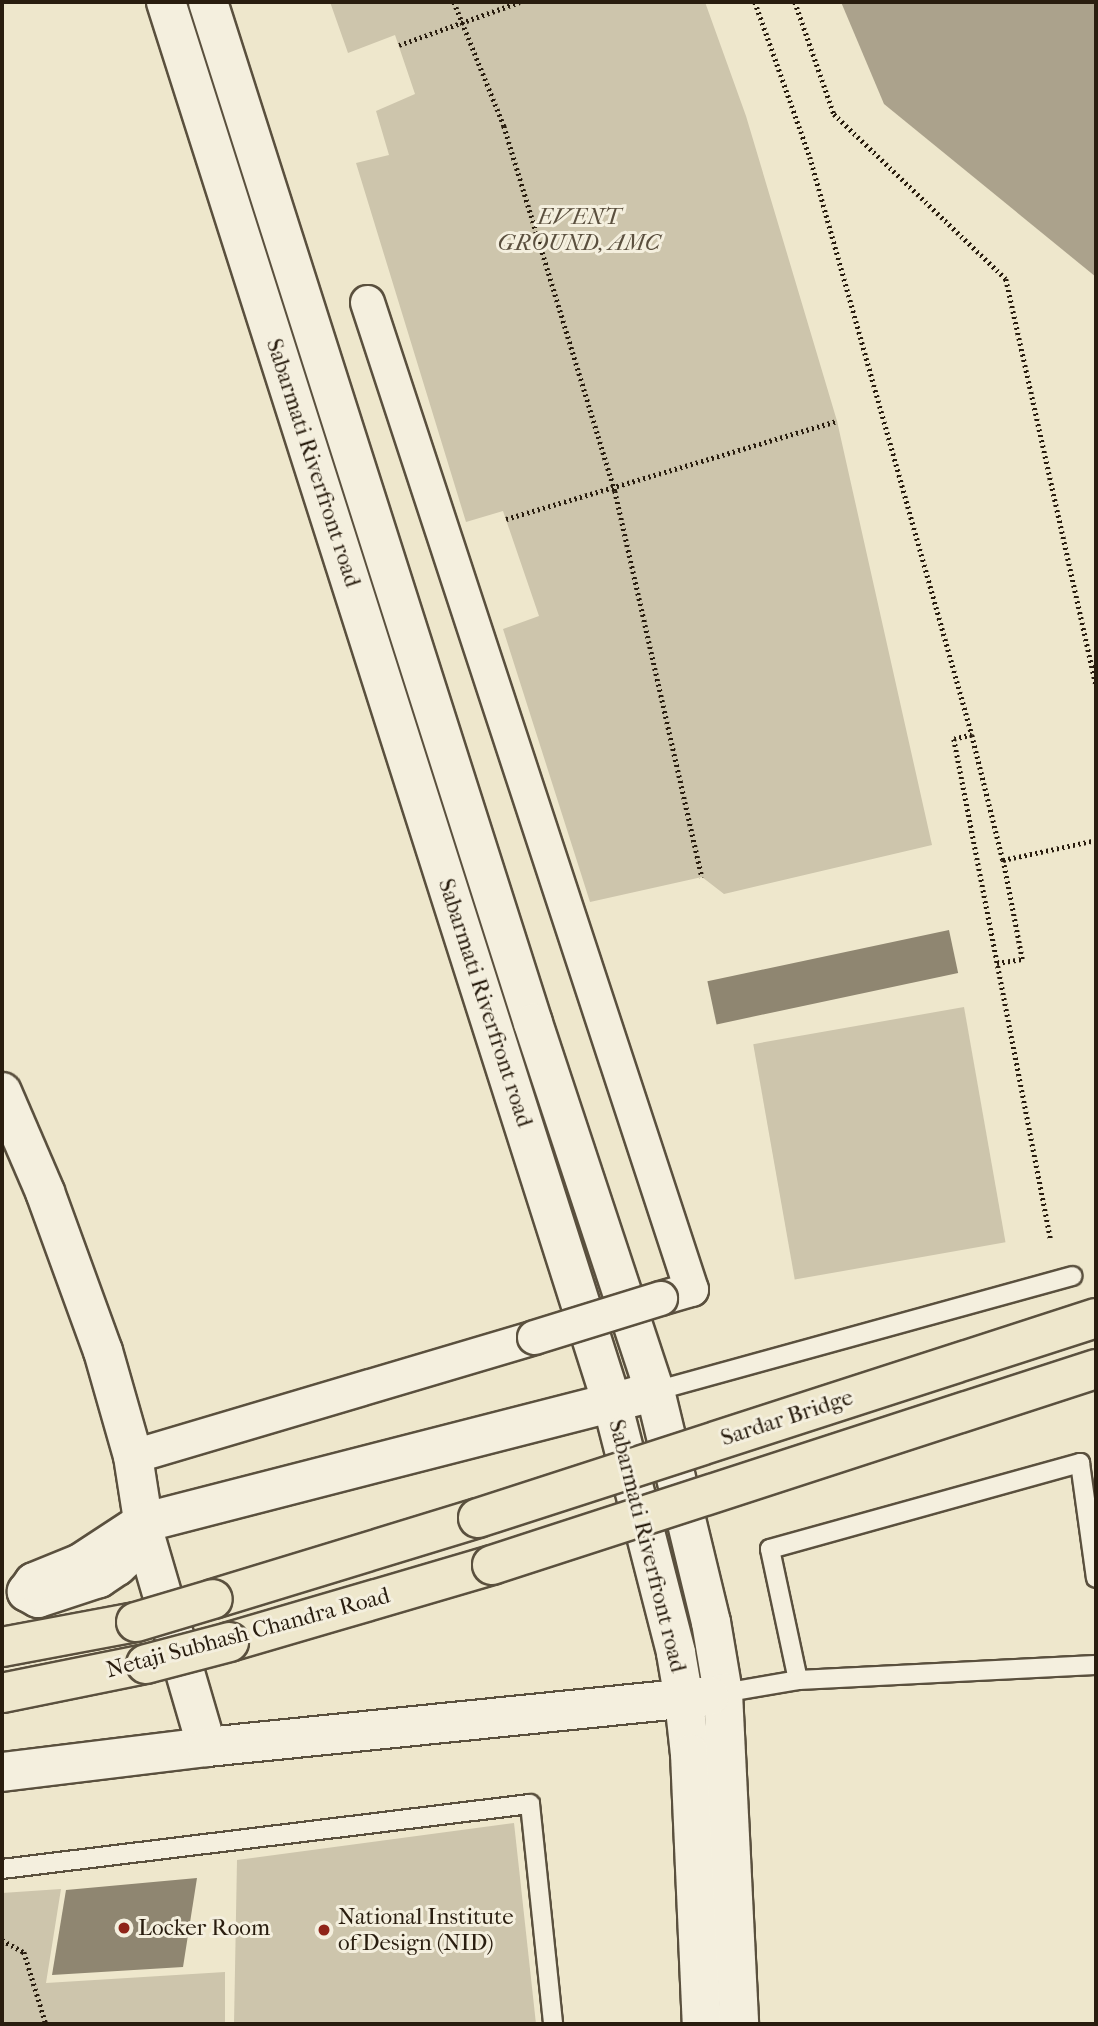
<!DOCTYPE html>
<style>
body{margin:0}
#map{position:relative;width:1098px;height:2026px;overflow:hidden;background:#eee7cc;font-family:"IM FELL French Canon",serif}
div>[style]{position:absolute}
.green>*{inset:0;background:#cdc5ac;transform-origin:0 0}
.water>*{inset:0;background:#aba28c}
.building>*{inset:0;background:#8f8671;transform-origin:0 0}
.path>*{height:4.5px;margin-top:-2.25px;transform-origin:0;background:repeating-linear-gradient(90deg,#291d0f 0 2px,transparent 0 5.5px)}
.roads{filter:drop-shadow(2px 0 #5a503e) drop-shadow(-2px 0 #5a503e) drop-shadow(0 2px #5a503e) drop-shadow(0 -2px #5a503e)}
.lane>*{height:18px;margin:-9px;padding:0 9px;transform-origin:9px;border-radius:9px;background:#f4efde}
.street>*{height:33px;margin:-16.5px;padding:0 16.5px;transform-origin:16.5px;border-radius:16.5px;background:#f4efde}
.secondary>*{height:38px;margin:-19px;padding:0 19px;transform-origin:19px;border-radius:19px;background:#f4efde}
.primary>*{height:38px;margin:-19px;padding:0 19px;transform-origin:19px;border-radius:19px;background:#eee7cc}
.bridges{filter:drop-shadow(2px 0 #5a503e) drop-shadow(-2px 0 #5a503e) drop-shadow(0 2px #5a503e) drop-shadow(0 -2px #5a503e)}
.street-bridge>*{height:33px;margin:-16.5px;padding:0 16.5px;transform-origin:16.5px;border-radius:16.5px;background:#f4efde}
.primary-bridge>*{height:38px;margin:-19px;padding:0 19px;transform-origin:19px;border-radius:19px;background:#eee7cc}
.dots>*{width:19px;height:19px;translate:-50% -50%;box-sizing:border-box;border:4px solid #f4efde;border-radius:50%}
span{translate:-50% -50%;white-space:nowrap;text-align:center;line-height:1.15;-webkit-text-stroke:6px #f4efde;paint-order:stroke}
.park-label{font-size:23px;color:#5a4f3e;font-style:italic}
.street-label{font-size:23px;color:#291d0f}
.poi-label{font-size:23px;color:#291d0f}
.left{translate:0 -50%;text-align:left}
.frame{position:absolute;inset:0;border:4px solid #291d0f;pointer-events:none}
</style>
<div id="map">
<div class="green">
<div style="clip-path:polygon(330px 2px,705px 2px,746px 116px,837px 421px,932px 845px,724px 894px,702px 877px,590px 902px,503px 629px,539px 616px,503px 511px,466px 522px,356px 163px,389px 155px,376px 111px,415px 94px,395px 35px,348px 53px)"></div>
<div style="left:964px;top:1007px;width:239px;height:214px;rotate:80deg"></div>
<div style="clip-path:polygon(514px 1823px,536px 2024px,234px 2024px,237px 1860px)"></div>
<div style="clip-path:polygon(61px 1889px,46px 1983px,225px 1972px,225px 2024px,2px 2024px,2px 1893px)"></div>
</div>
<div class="water">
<div style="clip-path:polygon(841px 2px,1096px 2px,1096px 277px,884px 104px)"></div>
</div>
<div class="building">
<div style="left:949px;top:930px;width:44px;height:247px;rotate:78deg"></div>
<div style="clip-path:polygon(197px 1878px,183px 1967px,52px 1975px,66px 1890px)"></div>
</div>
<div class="path">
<div style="left:454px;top:2px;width:134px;rotate:68deg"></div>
<div style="left:504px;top:126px;width:382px;rotate:73.1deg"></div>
<div style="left:615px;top:491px;width:396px;rotate:77.3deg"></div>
<div style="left:755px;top:2px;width:164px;rotate:70.5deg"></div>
<div style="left:810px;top:157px;width:600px;rotate:74.34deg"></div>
<div style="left:972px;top:735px;width:18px;rotate:167deg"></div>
<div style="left:954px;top:739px;width:511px;rotate:79.06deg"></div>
<div style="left:795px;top:2px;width:119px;rotate:70.8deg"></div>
<div style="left:834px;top:114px;width:238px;rotate:43.8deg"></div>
<div style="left:1006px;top:279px;width:417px;rotate:77.5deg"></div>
<div style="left:399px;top:45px;width:128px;rotate:-19.6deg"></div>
<div style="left:506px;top:519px;width:345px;rotate:-16.5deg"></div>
<div style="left:972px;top:735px;width:129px;rotate:76.1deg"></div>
<div style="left:997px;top:963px;width:25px;rotate:-9deg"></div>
<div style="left:1022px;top:959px;width:101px;rotate:-100.9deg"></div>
<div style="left:1003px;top:860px;width:95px;rotate:-12.1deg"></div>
<div style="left:2px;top:1940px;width:25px;rotate:29deg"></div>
<div style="left:24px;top:1952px;width:75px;rotate:73deg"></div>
</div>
<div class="roads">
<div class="lane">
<div style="left:655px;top:1391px;width:433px;rotate:-15.4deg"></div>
<div style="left:798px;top:1680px;width:134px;rotate:-102.1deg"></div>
<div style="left:770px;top:1549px;width:322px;rotate:-15.5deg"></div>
<div style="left:1080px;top:1463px;width:116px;rotate:82.1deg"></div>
<div style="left:723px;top:1693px;width:76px;rotate:-9.8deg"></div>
<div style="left:798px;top:1680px;width:298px;rotate:-2.9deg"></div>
<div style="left:2px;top:1869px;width:532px;rotate:-7.02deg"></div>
<div style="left:530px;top:1804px;width:221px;rotate:84deg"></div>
</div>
<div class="street">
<div style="left:367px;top:302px;width:1039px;rotate:71.83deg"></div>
<div style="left:691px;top:1289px;width:32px;rotate:164deg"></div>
<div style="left:133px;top:1456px;width:418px;rotate:-16.5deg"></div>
</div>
<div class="secondary">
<div style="left:166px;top:2px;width:1470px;rotate:72.34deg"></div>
<div style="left:612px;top:1403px;width:258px;rotate:75.6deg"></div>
<div style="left:676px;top:1653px;width:48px;rotate:80.3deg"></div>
<div style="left:684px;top:1700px;width:54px;rotate:83.7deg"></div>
<div style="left:690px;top:1754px;width:270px;rotate:87.5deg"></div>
<div style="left:208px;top:2px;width:1071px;rotate:72.34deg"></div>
<div style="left:533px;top:1023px;width:388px;rotate:71.7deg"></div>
<div style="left:655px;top:1391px;width:238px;rotate:76.4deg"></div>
<div style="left:711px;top:1622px;width:72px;rotate:80.4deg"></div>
<div style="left:723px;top:1693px;width:331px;rotate:87.2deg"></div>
<div style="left:2px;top:1092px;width:109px;rotate:66.7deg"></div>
<div style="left:45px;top:1192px;width:169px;rotate:70deg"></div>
<div style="left:103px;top:1351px;width:109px;rotate:74.1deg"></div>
<div style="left:133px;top:1456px;width:84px;rotate:81.1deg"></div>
<div style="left:146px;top:1539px;width:217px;rotate:73.7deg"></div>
<div style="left:146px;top:1539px;width:40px;rotate:137deg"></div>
<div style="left:117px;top:1566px;width:22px;rotate:146deg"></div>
<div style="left:99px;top:1578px;width:64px;rotate:161.8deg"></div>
<div style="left:38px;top:1598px;width:13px;rotate:-151deg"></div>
<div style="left:27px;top:1592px;width:12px;rotate:-55deg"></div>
<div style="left:34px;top:1582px;width:51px;rotate:-22deg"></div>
<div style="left:81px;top:1563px;width:73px;rotate:-33.3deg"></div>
<div style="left:142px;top:1523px;width:511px;rotate:-14.39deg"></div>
<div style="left:2px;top:1772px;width:207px;rotate:-7deg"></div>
<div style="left:207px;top:1747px;width:505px;rotate:-5.8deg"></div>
</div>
<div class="primary">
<div style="left:213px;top:1599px;width:277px;rotate:-17deg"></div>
<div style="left:229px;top:1642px;width:274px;rotate:-16.3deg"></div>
<div style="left:2px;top:1647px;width:136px;rotate:-10.6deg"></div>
<div style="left:2px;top:1693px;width:147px;rotate:-11.4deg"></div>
</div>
</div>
<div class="bridges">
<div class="street-bridge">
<div style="left:534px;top:1337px;width:132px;rotate:-17.2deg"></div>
</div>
<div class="primary-bridge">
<div style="left:478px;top:1518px;width:650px;rotate:-17.93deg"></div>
<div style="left:492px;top:1565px;width:635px;rotate:-17.98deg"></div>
<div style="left:136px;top:1622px;width:80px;rotate:-16.6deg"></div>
<div style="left:146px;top:1664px;width:86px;rotate:-14.8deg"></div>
</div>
</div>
<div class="dots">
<div style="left:124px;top:1928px;background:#8f2418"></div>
<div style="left:324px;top:1930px;background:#8f2418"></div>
</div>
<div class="park-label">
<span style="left:579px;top:230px">EVENT<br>GROUND, AMC</span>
</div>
<div class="street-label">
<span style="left:313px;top:463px;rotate:72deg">Sabarmati Riverfront road</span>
<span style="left:485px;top:1003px;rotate:72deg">Sabarmati Riverfront road</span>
<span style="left:787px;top:1418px;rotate:-18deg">Sardar Bridge</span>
<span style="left:647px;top:1546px;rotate:76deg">Sabarmati Riverfront road</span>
<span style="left:248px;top:1633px;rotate:-15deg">Netaji Subhash Chandra Road</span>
</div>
<div class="poi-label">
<span class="left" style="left:338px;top:1930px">National Institute<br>of Design (NID)</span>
<span class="left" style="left:138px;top:1928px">Locker Room</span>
</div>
<div class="frame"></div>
</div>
